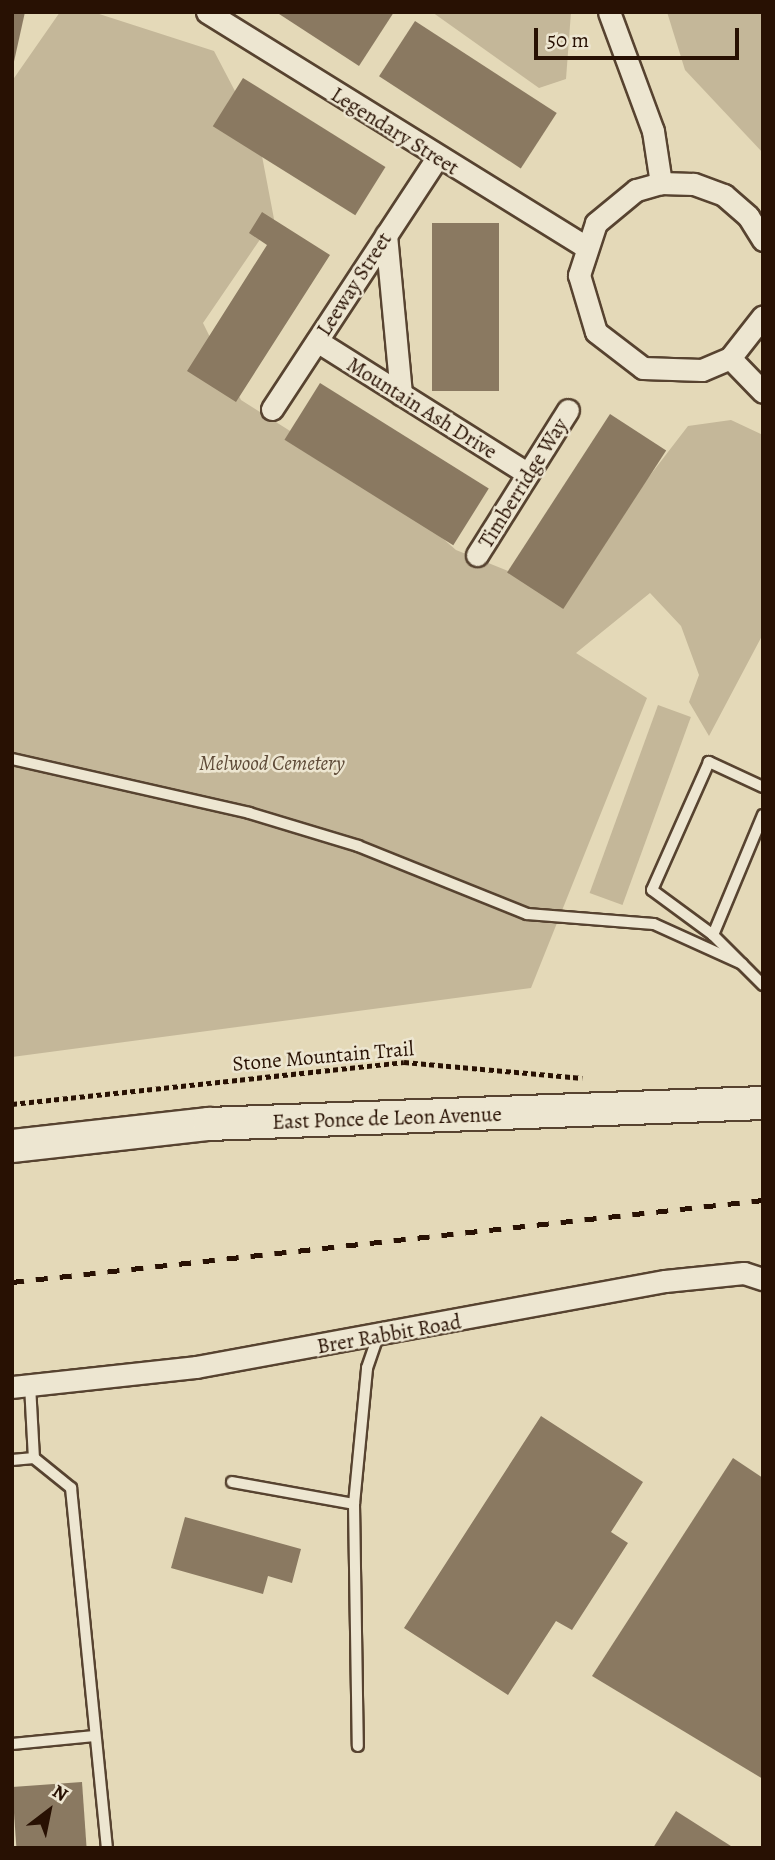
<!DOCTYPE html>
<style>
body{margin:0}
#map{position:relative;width:775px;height:1860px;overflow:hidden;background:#e4d9b8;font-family:Alegreya,serif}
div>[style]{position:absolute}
.green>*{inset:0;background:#c4b799;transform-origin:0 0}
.building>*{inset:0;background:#8a7961;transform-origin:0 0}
.path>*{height:4.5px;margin-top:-2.25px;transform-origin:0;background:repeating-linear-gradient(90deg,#281103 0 5px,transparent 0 8.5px)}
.roads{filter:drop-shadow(2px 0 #574330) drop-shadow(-2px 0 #574330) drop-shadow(0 2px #574330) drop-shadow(0 -2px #574330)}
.service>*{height:10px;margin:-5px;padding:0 5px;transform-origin:5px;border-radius:5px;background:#ede6d1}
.minor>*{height:21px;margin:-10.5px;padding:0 10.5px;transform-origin:10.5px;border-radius:10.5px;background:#ede6d1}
.secondary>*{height:32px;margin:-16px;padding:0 16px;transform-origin:16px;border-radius:16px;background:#ede6d1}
.rail>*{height:5px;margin-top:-2.5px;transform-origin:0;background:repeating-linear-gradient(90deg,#281103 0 12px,transparent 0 24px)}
span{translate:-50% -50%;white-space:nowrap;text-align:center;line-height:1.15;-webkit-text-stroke:5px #ede6d1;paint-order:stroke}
.street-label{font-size:21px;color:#281103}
.park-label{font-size:21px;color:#5f4b38;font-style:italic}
.frame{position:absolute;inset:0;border:14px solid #281103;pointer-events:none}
.north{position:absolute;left:14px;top:1776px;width:70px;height:70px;-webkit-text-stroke:5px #ede6d1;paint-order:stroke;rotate:32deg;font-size:19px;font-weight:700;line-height:28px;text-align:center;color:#281103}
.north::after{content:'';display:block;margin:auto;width:24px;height:32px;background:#281103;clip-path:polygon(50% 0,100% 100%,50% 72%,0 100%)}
.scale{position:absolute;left:534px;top:28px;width:205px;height:32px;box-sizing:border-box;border:4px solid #281103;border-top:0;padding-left:9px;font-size:21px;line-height:24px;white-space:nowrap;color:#281103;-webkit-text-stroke:5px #ede6d1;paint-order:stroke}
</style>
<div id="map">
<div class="green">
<div style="clip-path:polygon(60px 12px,93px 12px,214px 51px,258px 135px,274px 219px,203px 323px,241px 400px,395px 497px,456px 550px,540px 584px,598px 543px,688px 426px,731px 420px,763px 435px,763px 634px,709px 736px,689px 702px,699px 675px,681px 626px,650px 593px,576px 653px,647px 698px,531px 988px,12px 1057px,12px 81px)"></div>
<div style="clip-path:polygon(432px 12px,571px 12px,566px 79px,539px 88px)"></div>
<div style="clip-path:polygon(667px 12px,763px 12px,763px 153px,685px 70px)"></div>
<div style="left:658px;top:705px;width:35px;height:200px;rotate:20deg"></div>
</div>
<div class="building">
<div style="clip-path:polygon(12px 12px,25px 12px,13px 66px,12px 65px)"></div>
<div style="clip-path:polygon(276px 12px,394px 12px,359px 66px)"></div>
<div style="left:415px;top:21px;width:169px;height:66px;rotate:33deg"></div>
<div style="left:243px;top:78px;width:168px;height:57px;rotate:32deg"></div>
<div style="clip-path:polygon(262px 212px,330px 255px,236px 402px,187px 371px,267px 245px,249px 233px)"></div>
<div style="left:432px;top:223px;width:67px;height:168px"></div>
<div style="left:320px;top:383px;width:199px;height:67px;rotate:32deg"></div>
<div style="left:610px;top:414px;width:67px;height:189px;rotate:33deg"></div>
<div style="clip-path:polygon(541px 1416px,643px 1482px,611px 1532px,628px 1543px,572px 1630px,556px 1621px,508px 1695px,404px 1628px)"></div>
<div style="clip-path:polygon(733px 1458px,763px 1478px,763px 1779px,592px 1676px)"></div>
<div style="clip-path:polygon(185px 1517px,301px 1549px,292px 1583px,268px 1576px,263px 1594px,171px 1568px)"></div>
<div style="left:82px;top:1782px;width:66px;height:70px;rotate:86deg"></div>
<div style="clip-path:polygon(676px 1811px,734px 1848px,653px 1848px)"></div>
</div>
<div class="path">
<div style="left:12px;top:1104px;width:394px;rotate:-6.1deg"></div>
<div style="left:404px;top:1062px;width:179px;rotate:5.1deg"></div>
</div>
<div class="roads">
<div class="service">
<div style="left:12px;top:759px;width:243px;rotate:12.8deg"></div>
<div style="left:249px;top:813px;width:114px;rotate:16.8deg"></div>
<div style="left:358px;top:846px;width:182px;rotate:21.9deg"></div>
<div style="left:527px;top:914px;width:127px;rotate:4.5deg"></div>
<div style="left:654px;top:924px;width:97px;rotate:24.4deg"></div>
<div style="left:763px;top:787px;width:60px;rotate:-155.2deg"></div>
<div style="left:709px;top:762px;width:140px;rotate:114deg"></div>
<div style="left:652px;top:890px;width:76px;rotate:36.4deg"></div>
<div style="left:713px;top:935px;width:71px;rotate:45deg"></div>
<div style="left:713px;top:935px;width:130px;rotate:-67.4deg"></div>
<div style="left:30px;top:1385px;width:73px;rotate:86.9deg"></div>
<div style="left:34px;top:1458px;width:48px;rotate:39deg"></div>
<div style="left:71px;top:1488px;width:362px;rotate:84.3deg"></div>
<div style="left:12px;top:1460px;width:22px;rotate:-5deg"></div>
<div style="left:232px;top:1482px;width:124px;rotate:10.2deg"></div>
<div style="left:354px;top:1504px;width:137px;rotate:-84.5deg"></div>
<div style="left:367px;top:1368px;width:34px;rotate:-71deg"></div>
<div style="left:354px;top:1504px;width:242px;rotate:89.1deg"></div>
<div style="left:12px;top:1744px;width:83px;rotate:-5.5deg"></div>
</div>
<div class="minor">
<div style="left:207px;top:12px;width:445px;rotate:31.8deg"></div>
<div style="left:609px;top:12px;width:127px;rotate:69.7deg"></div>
<div style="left:653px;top:131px;width:53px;rotate:81.3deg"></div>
<div style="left:386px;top:235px;width:160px;rotate:84.6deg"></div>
<div style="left:763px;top:240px;width:28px;rotate:-122deg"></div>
<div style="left:748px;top:216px;width:32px;rotate:-139deg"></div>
<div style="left:724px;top:195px;width:33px;rotate:-160deg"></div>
<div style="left:693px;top:184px;width:32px;rotate:-178deg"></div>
<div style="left:661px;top:183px;width:26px;rotate:164deg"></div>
<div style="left:636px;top:190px;width:52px;rotate:140.5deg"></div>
<div style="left:596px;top:223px;width:55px;rotate:108.1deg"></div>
<div style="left:579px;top:275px;width:59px;rotate:73.4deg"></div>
<div style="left:596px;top:332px;width:59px;rotate:37.5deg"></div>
<div style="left:643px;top:368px;width:59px;rotate:1.9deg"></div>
<div style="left:702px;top:370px;width:30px;rotate:-23deg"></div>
<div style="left:730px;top:358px;width:53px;rotate:-51.8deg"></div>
<div style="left:317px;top:341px;width:249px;rotate:32.2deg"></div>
<div style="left:730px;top:358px;width:47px;rotate:45.9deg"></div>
<div style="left:272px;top:409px;width:300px;rotate:-56.7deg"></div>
<div style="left:477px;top:555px;width:171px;rotate:-57.9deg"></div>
<div style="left:12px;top:1387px;width:185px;rotate:-6.2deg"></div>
<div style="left:196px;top:1367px;width:477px;rotate:-10.4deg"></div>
<div style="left:665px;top:1281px;width:79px;rotate:-5.8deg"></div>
<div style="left:744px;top:1273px;width:20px;rotate:18deg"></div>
</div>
<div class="secondary">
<div style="left:12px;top:1146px;width:198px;rotate:-6.4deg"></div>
<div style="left:209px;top:1124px;width:554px;rotate:-2.17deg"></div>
</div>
</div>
<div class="rail">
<div style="left:12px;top:1282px;width:755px;rotate:-6.23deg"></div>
</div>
<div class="street-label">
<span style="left:395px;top:131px;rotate:32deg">Legendary Street</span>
<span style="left:354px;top:284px;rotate:-57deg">Leeway Street</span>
<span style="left:422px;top:408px;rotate:32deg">Mountain Ash Drive</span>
<span style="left:523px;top:483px;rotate:-58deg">Timberridge Way</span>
<span style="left:323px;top:1056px;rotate:-5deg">Stone Mountain Trail</span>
<span style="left:387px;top:1118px;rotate:-2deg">East Ponce de Leon Avenue</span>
<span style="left:389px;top:1334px;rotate:-10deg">Brer Rabbit Road</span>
</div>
<div class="park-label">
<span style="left:272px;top:763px">Melwood Cemetery</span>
</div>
<div class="frame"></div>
<div class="north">N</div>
<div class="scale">50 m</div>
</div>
